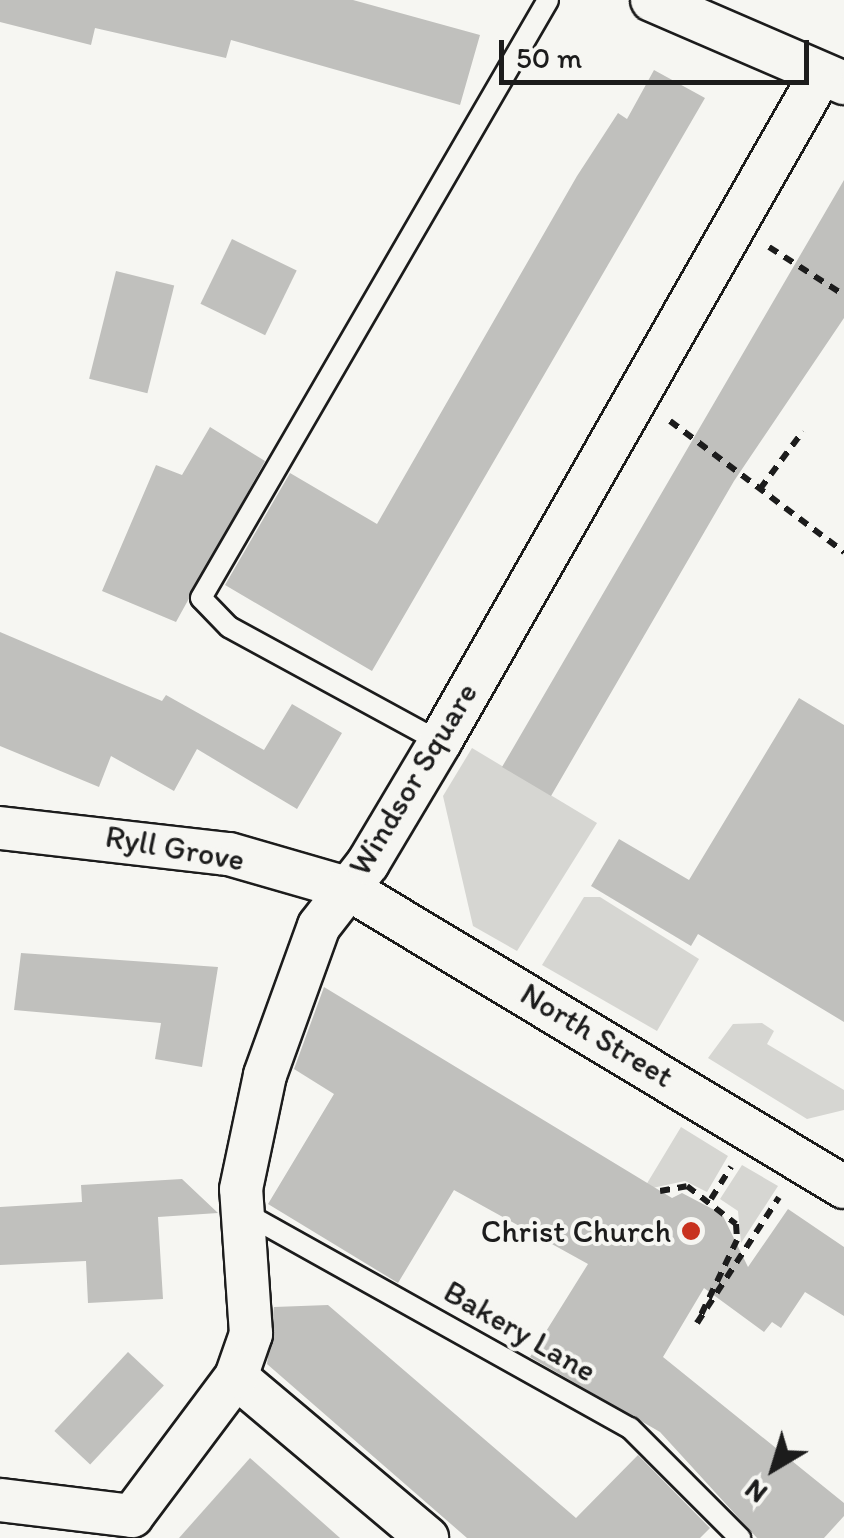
<!DOCTYPE html>
<style>
body{margin:0}
#map{position:relative;width:844px;height:1538px;overflow:hidden;background:#f6f6f2;font-family:Itim,sans-serif}
div>[style]{position:absolute}
.green>*{inset:0;background:#d6d6d2}
.building>*{inset:0;background:#c0c0bd;transform-origin:0 0}
.path>*{height:6px;margin-top:-3px;transform-origin:0;background:repeating-linear-gradient(90deg,#1c1c1c 0 10px,transparent 0 18px)}
.roads{filter:drop-shadow(2px 0 #1c1c1c) drop-shadow(-2px 0 #1c1c1c) drop-shadow(0 2px #1c1c1c) drop-shadow(0 -2px #1c1c1c)}
.service>*{height:20px;margin:-10px;padding:0 10px;transform-origin:10px;border-radius:10px;background:#f6f6f2}
.minor>*{height:42px;margin:-21px;padding:0 21px;transform-origin:21px;border-radius:21px;background:#f6f6f2}
.dots>*{width:28px;height:28px;translate:-50% -50%;box-sizing:border-box;border:5px solid #f6f6f2;border-radius:50%}
span{translate:-50% -50%;white-space:nowrap;text-align:center;line-height:1.15;-webkit-text-stroke:8px #f6f6f2;paint-order:stroke}
.street-label{font-size:32px;color:#1c1c1c}
.poi-label{font-size:32px;color:#1c1c1c}
.right{translate:-100% -50%;text-align:right}
.north{position:absolute;left:724px;top:1418px;width:100px;height:100px;-webkit-text-stroke:8px #f6f6f2;paint-order:stroke;rotate:218deg;font-size:28px;font-weight:700;line-height:40px;text-align:center;color:#1c1c1c}
.north::after{content:'';display:block;margin:auto;width:35px;height:45px;background:#1c1c1c;clip-path:polygon(50% 0,100% 100%,50% 72%,0 100%)}
.scale{position:absolute;left:499px;top:40px;width:310px;height:45px;box-sizing:border-box;border:5px solid #1c1c1c;border-top:0;padding-left:12px;font-size:30px;line-height:35px;white-space:nowrap;color:#1c1c1c;-webkit-text-stroke:8px #f6f6f2;paint-order:stroke}
</style>
<div id="map">
<div class="green">
<div style="clip-path:polygon(472px 748px,597px 823px,517px 951px,473px 926px,443px 796px)"></div>
<div style="clip-path:polygon(584px 897px,600px 897px,699px 959px,657px 1031px,542px 965px)"></div>
<div style="clip-path:polygon(762px 1023px,774px 1031px,767px 1044px,844px 1090px,844px 1110px,807px 1119px,708px 1058px,733px 1024px)"></div>
<div style="clip-path:polygon(681px 1127px,728px 1156px,707px 1192px,685px 1181px,643px 1190px)"></div>
<div style="clip-path:polygon(742px 1165px,778px 1186px,741px 1243px,738px 1211px,720px 1199px)"></div>
</div>
<div class="building">
<div style="clip-path:polygon(0 0,353px 0,480px 35px,460px 105px,231px 40px,226px 58px,95px 28px,91px 45px,0 22px)"></div>
<div style="clip-path:polygon(654px 70px,705px 98px,372px 671px,225px 585px,290px 473px,377px 524px,577px 176px,618px 113px,627px 119px)"></div>
<div style="clip-path:polygon(844px 180px,844px 318px,734px 481px,551px 796px,502px 767px)"></div>
<div style="left:232px;top:239px;width:72px;height:72px;rotate:26deg"></div>
<div style="left:116px;top:271px;width:60px;height:111px;rotate:14deg"></div>
<div style="clip-path:polygon(210px 427px,265px 461px,176px 622px,102px 591px,156px 465px,182px 475px)"></div>
<div style="clip-path:polygon(0 632px,162px 701px,166px 695px,264px 750px,292px 704px,342px 733px,297px 809px,197px 749px,174px 791px,111px 756px,99px 787px,0 746px)"></div>
<div style="clip-path:polygon(799px 698px,844px 725px,844px 1022px,698px 934px,691px 946px,591px 886px,619px 839px,689px 880px)"></div>
<div style="clip-path:polygon(21px 953px,218px 967px,202px 1067px,155px 1059px,161px 1023px,14px 1010px)"></div>
<div style="clip-path:polygon(324px 987px,672px 1198px,682px 1193px,722px 1214px,748px 1267px,788px 1209px,844px 1247px,844px 1316px,805px 1292px,781px 1328px,772px 1322px,764px 1332px,704px 1288px,663px 1357px,844px 1503px,844px 1516px,824px 1538px,757px 1538px,660px 1432px,530px 1357px,588px 1264px,454px 1190px,398px 1283px,268px 1204px,334px 1094px,294px 1069px)"></div>
<div style="clip-path:polygon(182px 1179px,218px 1213px,158px 1217px,163px 1299px,88px 1303px,86px 1261px,0 1265px,0 1207px,82px 1202px,81px 1185px)"></div>
<div style="clip-path:polygon(328px 1305px,576px 1518px,638px 1455px,710px 1528px,700px 1538px,467px 1538px,267px 1364px,274px 1307px)"></div>
<div style="left:128px;top:1352px;width:49px;height:108px;rotate:43deg"></div>
<div style="clip-path:polygon(250px 1458px,340px 1538px,179px 1538px)"></div>
</div>
<div class="path">
<div style="left:769px;top:247px;width:89px;rotate:32.6deg"></div>
<div style="left:670px;top:421px;width:218px;rotate:37deg"></div>
<div style="left:760px;top:489px;width:72px;rotate:-53.4deg"></div>
<div style="left:660px;top:1191px;width:27px;rotate:-10deg"></div>
<div style="left:687px;top:1186px;width:62px;rotate:37.8deg"></div>
<div style="left:736px;top:1224px;width:16px;rotate:86deg"></div>
<div style="left:737px;top:1240px;width:92px;rotate:115.7deg"></div>
<div style="left:697px;top:1323px;width:150px;rotate:-56.9deg"></div>
<div style="left:711px;top:1199px;width:38px;rotate:-58deg"></div>
</div>
<div class="roads">
<div class="service">
<div style="left:440px;top:742px;width:240px;rotate:-151.4deg"></div>
<div style="left:229px;top:627px;width:40px;rotate:-134deg"></div>
<div style="left:201px;top:598px;width:691px;rotate:-59.87deg"></div>
<div style="left:243px;top:1212px;width:443px;rotate:29.2deg"></div>
<div style="left:630px;top:1428px;width:156px;rotate:45deg"></div>
</div>
<div class="minor">
<div style="left:652px;top:0;width:209px;rotate:23.4deg"></div>
<div style="left:0;top:828px;width:230px;rotate:6.5deg"></div>
<div style="left:229px;top:854px;width:123px;rotate:16.1deg"></div>
<div style="left:347px;top:888px;width:580px;rotate:31.03deg"></div>
<div style="left:236px;top:1377px;width:250px;rotate:40.1deg"></div>
<div style="left:0;top:1500px;width:133px;rotate:6.9deg"></div>
<div style="left:132px;top:1516px;width:174px;rotate:-53.2deg"></div>
<div style="left:236px;top:1377px;width:46px;rotate:-70.8deg"></div>
<div style="left:251px;top:1334px;width:145px;rotate:-93.9deg"></div>
<div style="left:241px;top:1189px;width:116px;rotate:-78.1deg"></div>
<div style="left:265px;top:1075px;width:158px;rotate:-70.1deg"></div>
<div style="left:319px;top:926px;width:80px;rotate:-52.1deg"></div>
<div style="left:368px;top:863px;width:141px;rotate:-59.2deg"></div>
<div style="left:440px;top:742px;width:769px;rotate:-60.3deg"></div>
</div>
</div>
<div class="dots">
<div style="left:691px;top:1231px;background:#c8321e"></div>
</div>
<div class="street-label">
<span style="left:413px;top:779px;rotate:-59deg">Windsor Square</span>
<span style="left:175px;top:848px;rotate:10deg">Ryll Grove</span>
<span style="left:597px;top:1035px;rotate:31deg">North Street</span>
<span style="left:520px;top:1331px;rotate:30deg">Bakery Lane</span>
</div>
<div class="poi-label">
<span class="right" style="left:671px;top:1231px">Christ Church</span>
</div>
<div class="north">N</div>
<div class="scale">50 m</div>
</div>
